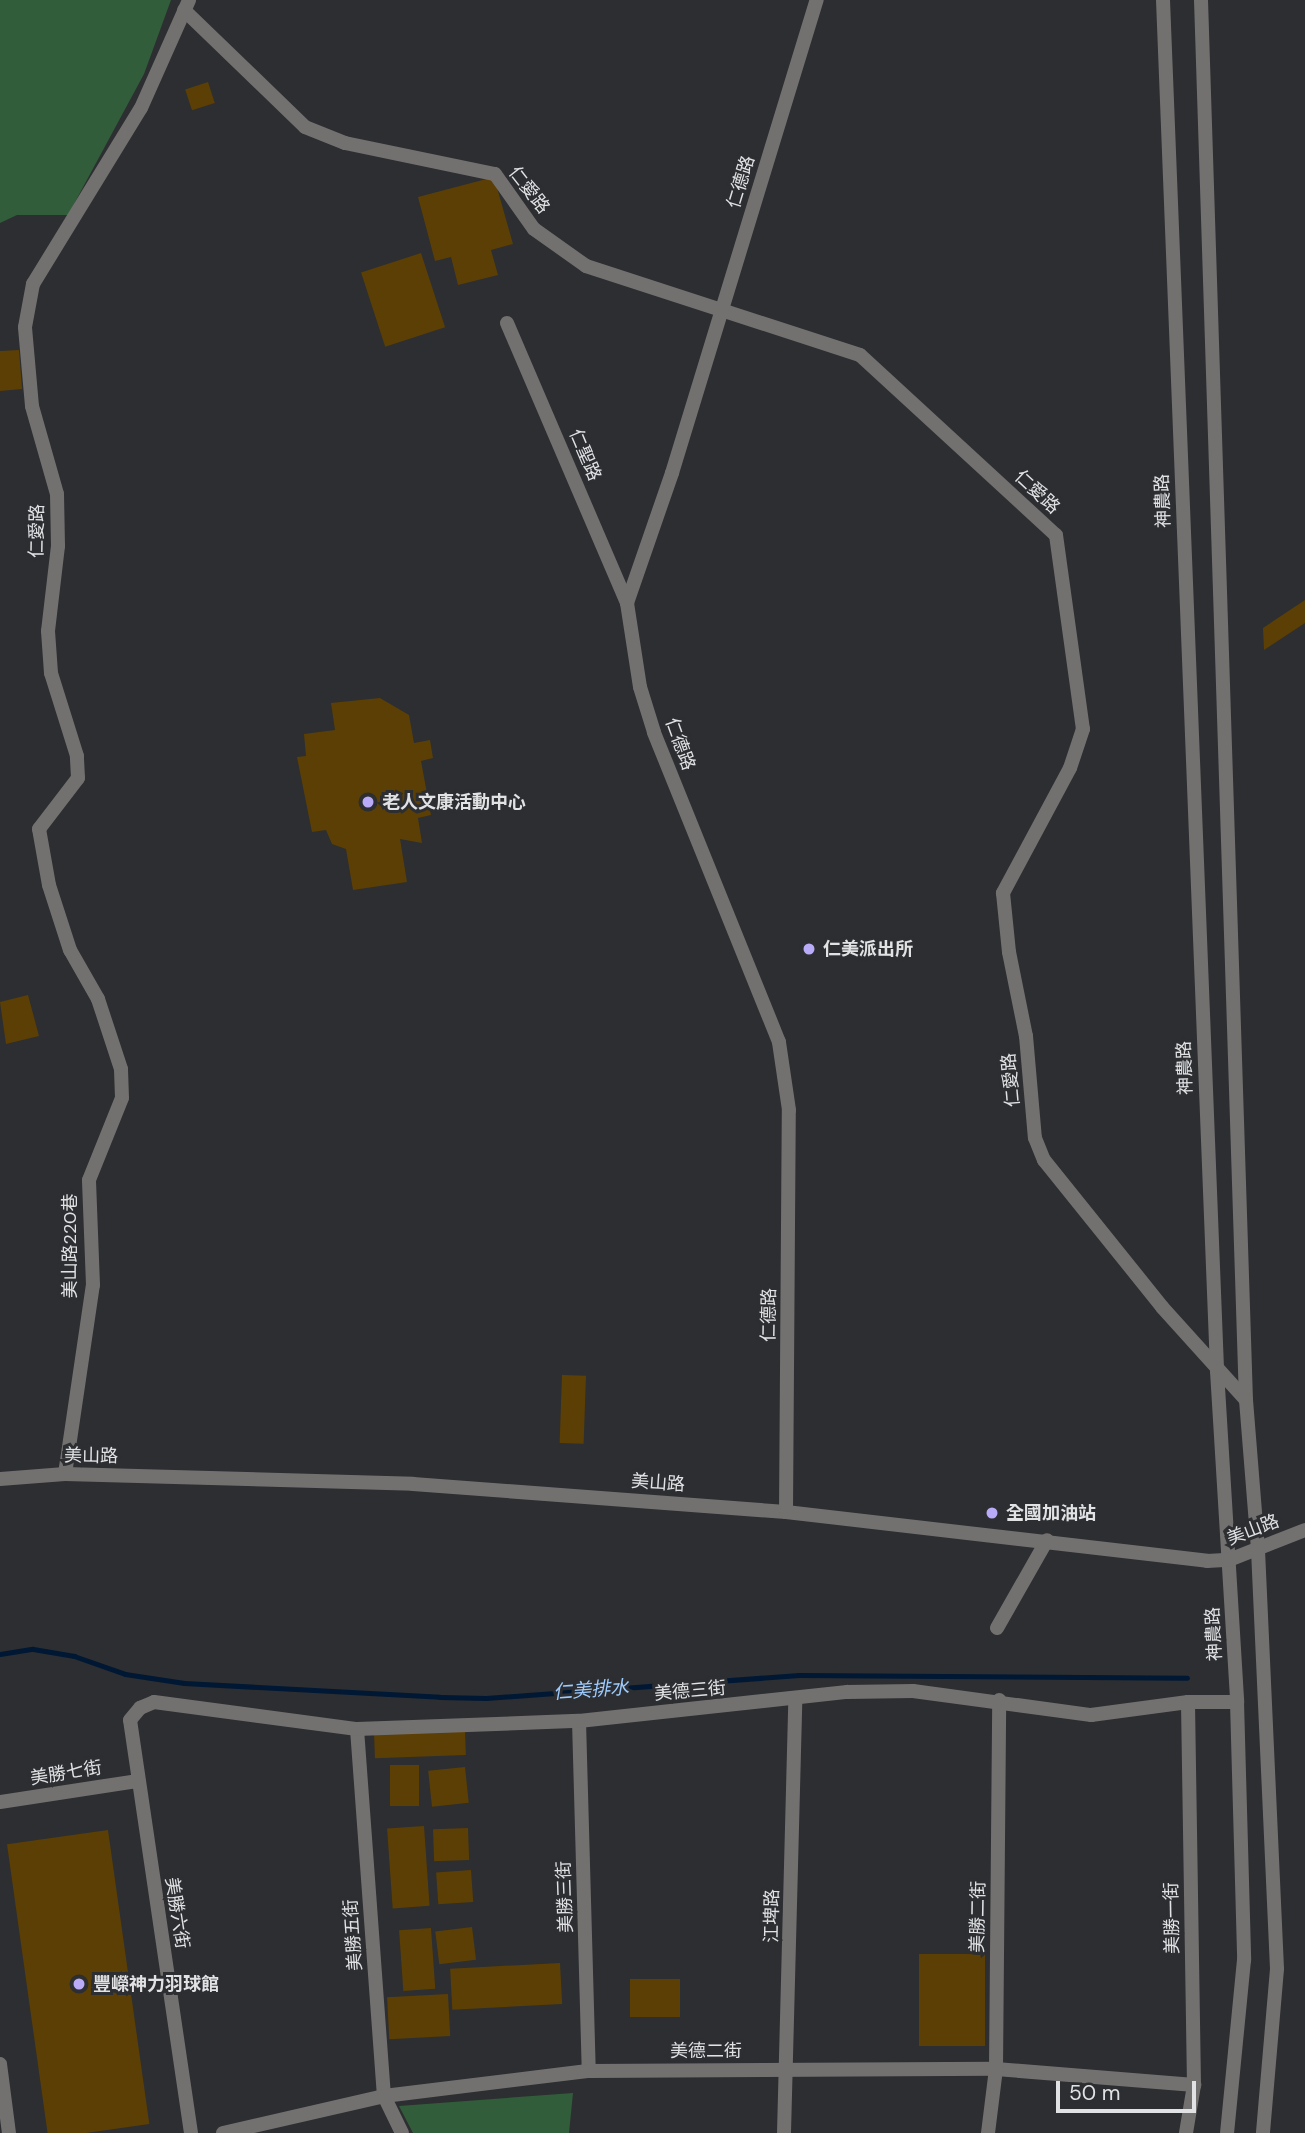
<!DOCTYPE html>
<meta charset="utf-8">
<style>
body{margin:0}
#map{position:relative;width:1305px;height:2133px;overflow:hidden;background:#2c2e31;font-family:"DM Sans","Noto Sans TC",sans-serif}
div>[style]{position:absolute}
.green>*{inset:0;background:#325d3a}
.stream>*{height:5px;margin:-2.5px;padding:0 2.5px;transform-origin:2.5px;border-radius:2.5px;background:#001833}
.building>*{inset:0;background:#5c3f05;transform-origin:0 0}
.minor>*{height:14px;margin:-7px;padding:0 7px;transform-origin:7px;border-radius:7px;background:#737170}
.tertiary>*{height:14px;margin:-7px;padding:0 7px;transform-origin:7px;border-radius:7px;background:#737170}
.dots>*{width:19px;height:19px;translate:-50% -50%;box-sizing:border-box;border:4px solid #2c2e31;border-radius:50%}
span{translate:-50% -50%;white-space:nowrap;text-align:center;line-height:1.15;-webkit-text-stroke:6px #2c2e31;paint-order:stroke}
.street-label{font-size:18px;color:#e0e2e4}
.poi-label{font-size:18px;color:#e0e2e4;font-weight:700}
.left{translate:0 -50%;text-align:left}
.water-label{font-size:19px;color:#9dcbfe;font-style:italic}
.scale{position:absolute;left:1056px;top:2081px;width:140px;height:32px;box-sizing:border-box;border:4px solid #e0e2e4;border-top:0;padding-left:9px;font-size:21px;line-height:24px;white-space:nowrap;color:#e0e2e4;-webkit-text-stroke:5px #2c2e31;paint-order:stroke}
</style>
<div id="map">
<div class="green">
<div style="clip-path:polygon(0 0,171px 0,144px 74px,68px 215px,17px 215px,0 223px)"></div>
<div style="clip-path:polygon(573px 2093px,569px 2133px,413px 2133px,399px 2106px)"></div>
</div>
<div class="stream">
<div style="left:0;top:1654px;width:33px;rotate:-9deg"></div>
<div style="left:33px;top:1649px;width:42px;rotate:9.7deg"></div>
<div style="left:74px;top:1656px;width:54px;rotate:19.4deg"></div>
<div style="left:125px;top:1674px;width:60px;rotate:8.7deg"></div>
<div style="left:184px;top:1683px;width:256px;rotate:3.1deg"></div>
<div style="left:440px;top:1697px;width:46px;rotate:1.2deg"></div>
<div style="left:486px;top:1698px;width:314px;rotate:-4.2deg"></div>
<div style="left:799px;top:1675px;width:388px;rotate:0.4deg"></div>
</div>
<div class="building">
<div style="left:208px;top:82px;width:22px;height:24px;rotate:72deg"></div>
<div style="clip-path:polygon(494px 177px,513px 244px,491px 250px,498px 275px,458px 285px,451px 257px,435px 261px,418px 197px)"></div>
<div style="left:421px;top:253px;width:78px;height:63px;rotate:72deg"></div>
<div style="clip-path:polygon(19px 350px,22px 389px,0 391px,0 351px)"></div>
<div style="clip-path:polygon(1305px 600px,1305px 623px,1264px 650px,1263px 628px)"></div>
<div style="clip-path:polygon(380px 698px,409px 715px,414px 743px,430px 740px,433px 758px,421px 761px,431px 815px,418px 818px,422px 843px,400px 839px,407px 882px,353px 890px,346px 849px,332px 844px,326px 830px,312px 832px,297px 757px,306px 756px,304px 734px,335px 730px,331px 703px)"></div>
<div style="clip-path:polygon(28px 995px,39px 1036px,6px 1044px,0 1002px)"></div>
<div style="left:562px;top:1375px;width:24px;height:68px;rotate:2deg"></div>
<div style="left:465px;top:1730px;width:25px;height:91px;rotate:88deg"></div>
<div style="left:390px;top:1765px;width:29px;height:41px"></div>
<div style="left:465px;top:1767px;width:36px;height:37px;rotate:84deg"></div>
<div style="left:424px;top:1826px;width:80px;height:37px;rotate:86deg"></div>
<div style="left:468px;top:1828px;width:32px;height:35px;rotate:88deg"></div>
<div style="left:108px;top:1830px;width:297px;height:102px;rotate:82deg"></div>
<div style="left:471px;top:1870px;width:32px;height:35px;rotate:86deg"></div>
<div style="left:472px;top:1927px;width:33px;height:37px;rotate:83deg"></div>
<div style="left:431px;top:1928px;width:61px;height:32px;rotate:86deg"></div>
<div style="left:985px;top:1954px;width:92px;height:66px;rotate:90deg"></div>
<div style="left:560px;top:1963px;width:41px;height:110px;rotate:87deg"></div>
<div style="left:630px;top:1979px;width:50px;height:38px"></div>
<div style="left:448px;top:1994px;width:42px;height:61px;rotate:87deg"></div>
</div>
<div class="minor">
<div style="left:184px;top:10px;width:168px;rotate:44deg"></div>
<div style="left:305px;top:127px;width:43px;rotate:21.8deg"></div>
<div style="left:345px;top:143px;width:153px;rotate:11.7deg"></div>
<div style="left:495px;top:174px;width:67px;rotate:54.7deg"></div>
<div style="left:534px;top:229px;width:64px;rotate:35.4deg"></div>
<div style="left:586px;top:266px;width:288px;rotate:18deg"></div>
<div style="left:860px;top:355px;width:266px;rotate:42.6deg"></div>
<div style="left:1056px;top:535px;width:196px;rotate:82.1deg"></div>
<div style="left:1083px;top:729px;width:41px;rotate:108.4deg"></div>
<div style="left:1070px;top:768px;width:142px;rotate:118.2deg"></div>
<div style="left:1003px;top:893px;width:59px;rotate:84.2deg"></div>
<div style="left:1009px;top:952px;width:86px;rotate:78.6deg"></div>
<div style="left:1026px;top:1036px;width:102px;rotate:85deg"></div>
<div style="left:1035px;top:1138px;width:24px;rotate:68deg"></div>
<div style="left:1044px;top:1160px;width:189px;rotate:51.2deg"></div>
<div style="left:1162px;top:1307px;width:125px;rotate:47.9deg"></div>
<div style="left:507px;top:323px;width:305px;rotate:66.8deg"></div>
<div style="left:65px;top:1474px;width:191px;rotate:-81.6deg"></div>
<div style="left:93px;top:1285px;width:105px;rotate:-92.2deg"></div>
<div style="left:89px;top:1180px;width:88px;rotate:-68.1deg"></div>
<div style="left:122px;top:1098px;width:29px;rotate:-92deg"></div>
<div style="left:121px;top:1069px;width:74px;rotate:-108.2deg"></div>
<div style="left:98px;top:999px;width:56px;rotate:-119.7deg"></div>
<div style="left:70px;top:950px;width:68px;rotate:-107.9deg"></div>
<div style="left:49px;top:885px;width:57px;rotate:-100.1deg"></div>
<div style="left:39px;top:829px;width:64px;rotate:-52.6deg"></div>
<div style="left:78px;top:778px;width:22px;rotate:-93deg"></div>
<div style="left:77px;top:756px;width:87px;rotate:-107.4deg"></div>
<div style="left:51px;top:673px;width:42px;rotate:-94.1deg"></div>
<div style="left:48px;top:631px;width:86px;rotate:-83.3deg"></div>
<div style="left:58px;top:546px;width:52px;rotate:-91.1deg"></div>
<div style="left:57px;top:494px;width:91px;rotate:-105.9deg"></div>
<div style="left:32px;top:406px;width:79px;rotate:-95.1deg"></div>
<div style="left:25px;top:327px;width:44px;rotate:-79.5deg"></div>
<div style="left:33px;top:284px;width:206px;rotate:-58.5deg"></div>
<div style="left:141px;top:108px;width:118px;rotate:-66deg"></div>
<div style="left:786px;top:1512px;width:402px;rotate:-89.6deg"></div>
<div style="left:789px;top:1110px;width:69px;rotate:-98.4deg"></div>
<div style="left:779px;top:1042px;width:334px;rotate:-112deg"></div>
<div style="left:654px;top:732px;width:47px;rotate:-107.3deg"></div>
<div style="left:640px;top:687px;width:85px;rotate:-98.8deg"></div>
<div style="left:627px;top:603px;width:138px;rotate:-70.9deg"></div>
<div style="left:672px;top:473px;width:495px;rotate:-73deg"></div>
<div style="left:997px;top:1628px;width:101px;rotate:-60.4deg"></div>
<div style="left:579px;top:1721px;width:350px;rotate:88.4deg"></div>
<div style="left:357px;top:1729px;width:368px;rotate:85.8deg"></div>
<div style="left:384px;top:2096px;width:41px;rotate:64.1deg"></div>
<div style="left:0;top:1802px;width:140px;rotate:-8.7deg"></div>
<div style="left:0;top:2064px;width:70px;rotate:82.6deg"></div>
<div style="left:191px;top:2133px;width:417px;rotate:-98.4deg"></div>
<div style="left:130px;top:1720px;width:16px;rotate:-50deg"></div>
<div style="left:140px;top:1708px;width:15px;rotate:-23deg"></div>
<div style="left:154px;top:1702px;width:205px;rotate:7.6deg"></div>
<div style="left:357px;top:1729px;width:222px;rotate:-2.1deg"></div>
<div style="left:579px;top:1721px;width:270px;rotate:-6.2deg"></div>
<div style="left:847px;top:1692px;width:66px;rotate:-0.9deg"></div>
<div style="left:913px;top:1691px;width:180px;rotate:7.7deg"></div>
<div style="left:1091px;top:1715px;width:98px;rotate:-7.6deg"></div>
<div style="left:1188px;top:1702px;width:49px"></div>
<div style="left:223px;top:2133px;width:165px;rotate:-12.9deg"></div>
<div style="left:384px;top:2096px;width:207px;rotate:-7deg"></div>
<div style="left:589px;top:2071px;width:407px;rotate:-0.3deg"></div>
<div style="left:996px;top:2069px;width:199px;rotate:4.6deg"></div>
<div style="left:784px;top:2133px;width:432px;rotate:-88.5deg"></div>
<div style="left:988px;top:2133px;width:64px;rotate:-82.9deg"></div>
<div style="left:996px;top:2069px;width:369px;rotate:-89.5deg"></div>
<div style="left:1186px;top:2133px;width:49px;rotate:-80.5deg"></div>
<div style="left:1194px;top:2085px;width:383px;rotate:-90.9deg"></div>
</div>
<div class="tertiary">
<div style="left:1163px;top:0;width:1372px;rotate:87.74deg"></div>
<div style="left:1217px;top:1371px;width:332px;rotate:86.5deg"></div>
<div style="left:1237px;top:1702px;width:258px;rotate:88.4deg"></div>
<div style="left:1244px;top:1960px;width:174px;rotate:95.6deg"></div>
<div style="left:1201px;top:0;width:1401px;rotate:88.16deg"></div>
<div style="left:1246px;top:1400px;width:150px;rotate:85.4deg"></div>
<div style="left:1258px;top:1550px;width:419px;rotate:87.4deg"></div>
<div style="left:1277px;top:1969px;width:165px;rotate:94.9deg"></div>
<div style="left:0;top:1479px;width:65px;rotate:-4.4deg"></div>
<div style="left:65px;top:1474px;width:348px;rotate:1.6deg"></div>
<div style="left:413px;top:1484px;width:374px;rotate:4.3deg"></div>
<div style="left:786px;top:1512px;width:424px;rotate:6.6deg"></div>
<div style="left:1207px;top:1561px;width:22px;rotate:-3deg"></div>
<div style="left:1229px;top:1560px;width:82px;rotate:-21.5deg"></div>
</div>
<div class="dots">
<div style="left:368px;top:802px;background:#b9abf7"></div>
<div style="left:809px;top:949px;background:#b9abf7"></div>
<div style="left:992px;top:1513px;background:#b9abf7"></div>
<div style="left:79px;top:1984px;background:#b9abf7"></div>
</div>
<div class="street-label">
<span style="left:741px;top:182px;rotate:-73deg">仁德路</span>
<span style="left:529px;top:190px;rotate:52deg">仁愛路</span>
<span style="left:585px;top:455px;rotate:67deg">仁聖路</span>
<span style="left:1037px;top:492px;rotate:43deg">仁愛路</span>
<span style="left:1163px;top:501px;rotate:-92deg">神農路</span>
<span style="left:37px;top:531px;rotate:-89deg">仁愛路</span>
<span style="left:680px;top:744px;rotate:70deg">仁德路</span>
<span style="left:1185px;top:1068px;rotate:-92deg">神農路</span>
<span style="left:1011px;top:1080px;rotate:-95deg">仁愛路</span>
<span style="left:70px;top:1246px;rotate:-90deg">美山路220巷</span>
<span style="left:769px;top:1315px;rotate:-89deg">仁德路</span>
<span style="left:91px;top:1456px;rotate:1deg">美山路</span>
<span style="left:658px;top:1483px;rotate:4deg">美山路</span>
<span style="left:1253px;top:1530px;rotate:-21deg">美山路</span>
<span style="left:1214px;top:1634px;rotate:-93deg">神農路</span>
<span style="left:690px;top:1691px;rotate:-5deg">美德三街</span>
<span style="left:66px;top:1773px;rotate:-9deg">美勝七街</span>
<span style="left:565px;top:1897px;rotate:-92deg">美勝三街</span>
<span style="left:177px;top:1913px;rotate:81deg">美勝六街</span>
<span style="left:772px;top:1916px;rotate:-89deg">江埤路</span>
<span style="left:978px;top:1917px;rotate:-89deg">美勝二街</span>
<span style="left:1172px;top:1918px;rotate:-91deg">美勝一街</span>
<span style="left:353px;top:1935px;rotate:-94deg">美勝五街</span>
<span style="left:706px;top:2051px">美德二街</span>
</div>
<div class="poi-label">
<span class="left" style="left:382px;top:802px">老人文康活動中心</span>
<span class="left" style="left:823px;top:949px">仁美派出所</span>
<span class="left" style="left:1006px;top:1513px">全國加油站</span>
<span class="left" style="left:93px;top:1984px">豐嶸神力羽球館</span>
</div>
<div class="water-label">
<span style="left:591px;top:1690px;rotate:-4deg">仁美排水</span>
</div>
<div class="scale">50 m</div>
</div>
